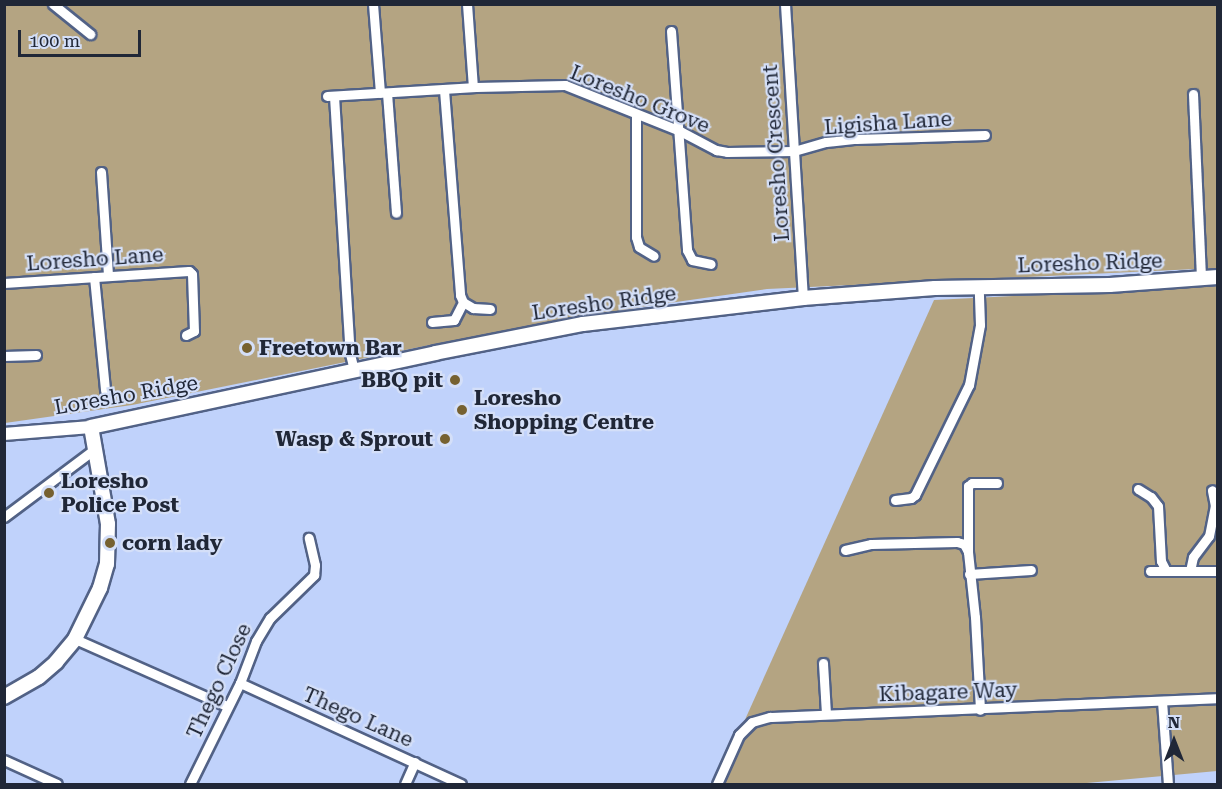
<!DOCTYPE html>
<style>
body{margin:0}
#map{position:relative;width:1222px;height:789px;overflow:hidden;background:#c0d2fb;font-family:"Roboto Serif",serif}
div>[style]{position:absolute}
.green>*{inset:0;background:#b4a482}
.roads{filter:drop-shadow(2px 0 #526286) drop-shadow(-2px 0 #526286) drop-shadow(0 2px #526286) drop-shadow(0 -2px #526286)}
.minor>*{height:9px;margin:-4.5px;padding:0 4.5px;transform-origin:4.5px;border-radius:4.5px;background:#fff}
.tertiary>*{height:12px;margin:-6px;padding:0 6px;transform-origin:6px;border-radius:6px;background:#fff}
.secondary>*{height:14px;margin:-7px;padding:0 7px;transform-origin:7px;border-radius:7px;background:#fff}
.dots>*{width:16px;height:16px;translate:-50% -50%;box-sizing:border-box;border:3px solid #d4dff8;border-radius:50%}
span{translate:-50% -50%;white-space:nowrap;text-align:center;line-height:1.15;-webkit-text-stroke:4.5px #d4dff8;paint-order:stroke}
.street-label{font-size:21px;color:#202737}
.poi-label{font-size:21px;color:#202737;font-weight:700}
.left{translate:0 -50%;text-align:left}
.right{translate:-100% -50%;text-align:right}
.frame{position:absolute;inset:0;border:6px solid #202737;pointer-events:none}
.north{position:absolute;left:1144px;top:711px;width:60px;height:60px;-webkit-text-stroke:4px #d4dff8;paint-order:stroke;rotate:0deg;font-size:16px;font-weight:700;line-height:24px;text-align:center;color:#202737}
.north::after{content:'';display:block;margin:auto;width:21px;height:27px;background:#202737;clip-path:polygon(50% 0,100% 100%,50% 72%,0 100%)}
.scale{position:absolute;left:18px;top:30px;width:123px;height:27px;box-sizing:border-box;border:3px solid #202737;border-top:0;padding-left:8px;font-size:18px;line-height:21px;white-space:nowrap;color:#202737;-webkit-text-stroke:4px #d4dff8;paint-order:stroke}
</style>
<div id="map">
<div class="green">
<div style="clip-path:polygon(4px 5px,1217px 5px,1217px 268px,767px 289px,641px 307px,445px 342px,132px 405px,5px 423px)"></div>
<div style="clip-path:polygon(1217px 286px,1217px 771px,1076px 784px,716px 784px,934px 300px)"></div>
</div>
<div class="roads">
<div class="minor">
<div style="left:53px;top:4px;width:48px;rotate:39deg"></div>
<div style="left:373px;top:4px;width:89px;rotate:85.5deg"></div>
<div style="left:467px;top:4px;width:83px;rotate:85.9deg"></div>
<div style="left:785px;top:4px;width:295px;rotate:86.5deg"></div>
<div style="left:671px;top:31px;width:220px;rotate:85.8deg"></div>
<div style="left:687px;top:250px;width:11px;rotate:63deg"></div>
<div style="left:692px;top:260px;width:19px;rotate:12deg"></div>
<div style="left:444px;top:90px;width:206px;rotate:85.5deg"></div>
<div style="left:460px;top:295px;width:8px;rotate:67deg"></div>
<div style="left:463px;top:302px;width:12px;rotate:31deg"></div>
<div style="left:473px;top:308px;width:17px;rotate:3deg"></div>
<div style="left:387px;top:93px;width:120px;rotate:85.7deg"></div>
<div style="left:1193px;top:94px;width:185px;rotate:87.5deg"></div>
<div style="left:327px;top:96px;width:149px;rotate:-3.5deg"></div>
<div style="left:476px;top:87px;width:89px;rotate:-1.3deg"></div>
<div style="left:565px;top:85px;width:124px;rotate:21.8deg"></div>
<div style="left:680px;top:131px;width:41px;rotate:27.8deg"></div>
<div style="left:716px;top:150px;width:11px;rotate:10deg"></div>
<div style="left:727px;top:152px;width:67px;rotate:-0.9deg"></div>
<div style="left:794px;top:151px;width:33px;rotate:-16deg"></div>
<div style="left:826px;top:142px;width:30px;rotate:-6deg"></div>
<div style="left:856px;top:139px;width:129px;rotate:-1.8deg"></div>
<div style="left:334px;top:96px;width:258px;rotate:86.5deg"></div>
<div style="left:350px;top:354px;width:16px;rotate:76deg"></div>
<div style="left:636px;top:116px;width:121px;rotate:90deg"></div>
<div style="left:636px;top:237px;width:10px;rotate:73deg"></div>
<div style="left:639px;top:247px;width:17px;rotate:31deg"></div>
<div style="left:101px;top:172px;width:104px;rotate:86.1deg"></div>
<div style="left:94px;top:277px;width:114px;rotate:84.4deg"></div>
<div style="left:4px;top:283px;width:185px;rotate:-3.7deg"></div>
<div style="left:189px;top:271px;width:4px;rotate:45deg"></div>
<div style="left:192px;top:274px;width:57px;rotate:88deg"></div>
<div style="left:194px;top:331px;width:9px;rotate:153deg"></div>
<div style="left:432px;top:322px;width:22px;rotate:-5deg"></div>
<div style="left:454px;top:320px;width:20px;rotate:-63deg"></div>
<div style="left:4px;top:356px;width:32px;rotate:-2deg"></div>
<div style="left:1138px;top:489px;width:15px;rotate:32deg"></div>
<div style="left:1151px;top:497px;width:11px;rotate:52deg"></div>
<div style="left:1158px;top:506px;width:55px;rotate:86.9deg"></div>
<div style="left:1161px;top:561px;width:11px;rotate:63deg"></div>
<div style="left:895px;top:500px;width:16px;rotate:-7deg"></div>
<div style="left:911px;top:498px;width:5px;rotate:-37deg"></div>
<div style="left:915px;top:495px;width:123px;rotate:-63.9deg"></div>
<div style="left:969px;top:385px;width:61px;rotate:-79.6deg"></div>
<div style="left:980px;top:325px;width:37px;rotate:-92deg"></div>
<div style="left:4px;top:517px;width:114px;rotate:-36.8deg"></div>
<div style="left:845px;top:550px;width:27px;rotate:-13deg"></div>
<div style="left:871px;top:544px;width:86px;rotate:-1.3deg"></div>
<div style="left:957px;top:542px;width:7px;rotate:16deg"></div>
<div style="left:964px;top:544px;width:9px;rotate:63deg"></div>
<div style="left:968px;top:552px;width:65px;rotate:83.9deg"></div>
<div style="left:975px;top:617px;width:93px;rotate:86.9deg"></div>
<div style="left:968px;top:552px;width:66px;rotate:-90deg"></div>
<div style="left:968px;top:486px;width:5px;rotate:-37deg"></div>
<div style="left:972px;top:483px;width:25px"></div>
<div style="left:1150px;top:571px;width:68px"></div>
<div style="left:1190px;top:571px;width:14px;rotate:-78deg"></div>
<div style="left:1193px;top:557px;width:26px;rotate:-53deg"></div>
<div style="left:1209px;top:536px;width:31px;rotate:-79deg"></div>
<div style="left:1215px;top:506px;width:16px;rotate:-101deg"></div>
<div style="left:969px;top:574px;width:62px;rotate:-3.7deg"></div>
<div style="left:75px;top:639px;width:166px;rotate:23.8deg"></div>
<div style="left:823px;top:663px;width:51px;rotate:86.6deg"></div>
<div style="left:240px;top:683px;width:243px;rotate:24.6deg"></div>
<div style="left:1162px;top:701px;width:83px;rotate:85.9deg"></div>
<div style="left:4px;top:760px;width:58px;rotate:24.4deg"></div>
<div style="left:190px;top:784px;width:113px;rotate:-63.7deg"></div>
<div style="left:240px;top:683px;width:45px;rotate:-69.1deg"></div>
<div style="left:256px;top:641px;width:27px;rotate:-59deg"></div>
<div style="left:270px;top:618px;width:62px;rotate:-44.3deg"></div>
<div style="left:314px;top:575px;width:10px;rotate:-84deg"></div>
<div style="left:315px;top:565px;width:28px;rotate:-103deg"></div>
<div style="left:405px;top:784px;width:24px;rotate:-66deg"></div>
<div style="left:717px;top:784px;width:54px;rotate:-65.8deg"></div>
<div style="left:739px;top:735px;width:18px;rotate:-45deg"></div>
<div style="left:752px;top:722px;width:19px;rotate:-16deg"></div>
<div style="left:770px;top:717px;width:448px;rotate:-2.4deg"></div>
</div>
<div class="tertiary">
<div style="left:4px;top:434px;width:87px;rotate:-4.6deg"></div>
</div>
<div class="secondary">
<div style="left:4px;top:697px;width:40px;rotate:-29.7deg"></div>
<div style="left:39px;top:677px;width:23px;rotate:-41deg"></div>
<div style="left:56px;top:662px;width:30px;rotate:-50deg"></div>
<div style="left:75px;top:639px;width:57px;rotate:-63.9deg"></div>
<div style="left:100px;top:588px;width:25px;rotate:-74deg"></div>
<div style="left:107px;top:564px;width:40px;rotate:-88.6deg"></div>
<div style="left:108px;top:524px;width:98px;rotate:-99.9deg"></div>
<div style="left:91px;top:427px;width:352px;rotate:-12.1deg"></div>
<div style="left:435px;top:353px;width:151px;rotate:-11.1deg"></div>
<div style="left:583px;top:324px;width:222px;rotate:-6.7deg"></div>
<div style="left:803px;top:298px;width:132px;rotate:-4.3deg"></div>
<div style="left:935px;top:288px;width:175px;rotate:-1deg"></div>
<div style="left:1110px;top:285px;width:108px;rotate:-4.2deg"></div>
</div>
</div>
<div class="dots">
<div style="left:247px;top:348px;background:#766130"></div>
<div style="left:455px;top:380px;background:#766130"></div>
<div style="left:462px;top:410px;background:#766130"></div>
<div style="left:445px;top:439px;background:#766130"></div>
<div style="left:49px;top:493px;background:#766130"></div>
<div style="left:110px;top:543px;background:#766130"></div>
</div>
<div class="street-label">
<span style="left:640px;top:99px;rotate:22deg">Loresho Grove</span>
<span style="left:888px;top:123px;rotate:-4deg">Ligisha Lane</span>
<span style="left:776px;top:153px;rotate:-94deg">Loresho Crescent</span>
<span style="left:95px;top:259px;rotate:-4deg">Loresho Lane</span>
<span style="left:1090px;top:263px;rotate:-2deg">Loresho Ridge</span>
<span style="left:604px;top:303px;rotate:-8deg">Loresho Ridge</span>
<span style="left:126px;top:395px;rotate:-10deg">Loresho Ridge</span>
<span style="left:219px;top:681px;rotate:-65deg">Thego Close</span>
<span style="left:948px;top:692px;rotate:-2deg">Kibagare Way</span>
<span style="left:358px;top:717px;rotate:24deg">Thego Lane</span>
</div>
<div class="poi-label">
<span class="left" style="left:259px;top:348px">Freetown Bar</span>
<span class="right" style="left:443px;top:380px">BBQ pit</span>
<span class="left" style="left:474px;top:410px">Loresho<br>Shopping Centre</span>
<span class="right" style="left:433px;top:439px">Wasp &amp; Sprout</span>
<span class="left" style="left:61px;top:493px">Loresho<br>Police Post</span>
<span class="left" style="left:122px;top:543px">corn lady</span>
</div>
<div class="frame"></div>
<div class="north">N</div>
<div class="scale">100 m</div>
</div>
